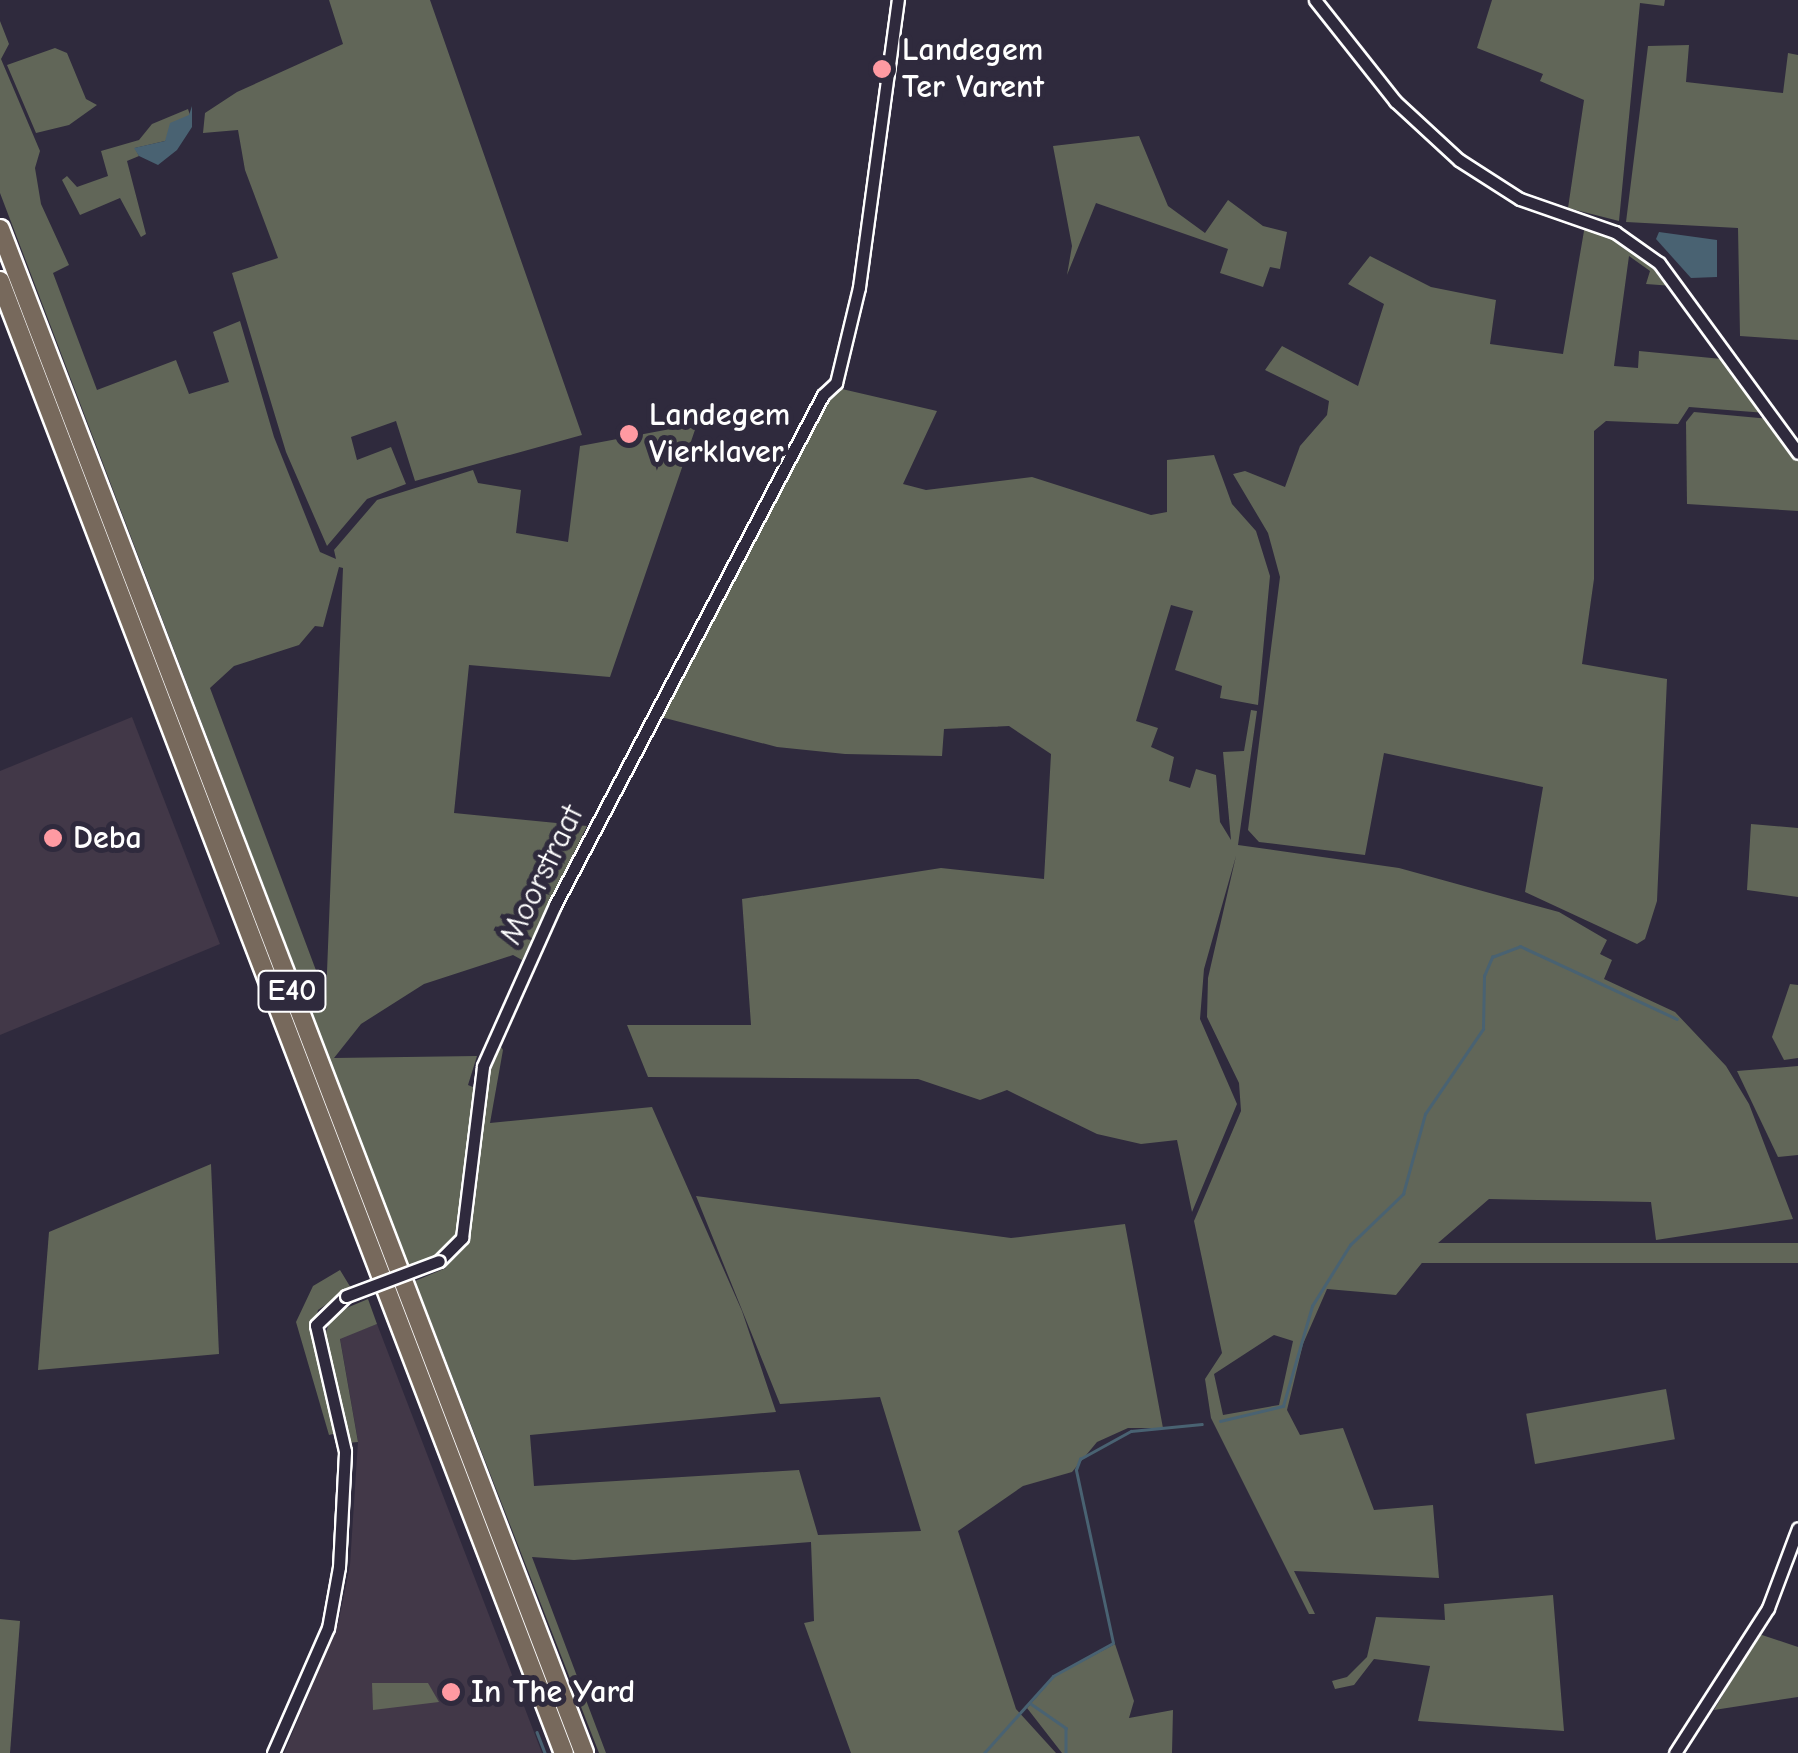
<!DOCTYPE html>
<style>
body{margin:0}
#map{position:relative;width:1798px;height:1753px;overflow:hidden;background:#2f2a3d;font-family:"Comic Neue",sans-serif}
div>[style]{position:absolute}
.built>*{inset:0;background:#423848}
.green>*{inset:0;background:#616658;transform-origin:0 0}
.water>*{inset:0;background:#496272}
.stream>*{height:2.5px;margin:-1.25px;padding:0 1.25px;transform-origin:1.25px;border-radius:1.25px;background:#496272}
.roads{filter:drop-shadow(2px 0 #fff) drop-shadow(-2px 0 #fff) drop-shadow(0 2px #fff) drop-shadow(0 -2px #fff)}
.minor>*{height:11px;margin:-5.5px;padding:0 5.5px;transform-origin:5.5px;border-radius:5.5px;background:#2f2a3d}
.highway>*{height:18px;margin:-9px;padding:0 9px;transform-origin:9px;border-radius:9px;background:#77695c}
.bridges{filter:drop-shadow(2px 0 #fff) drop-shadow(-2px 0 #fff) drop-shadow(0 2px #fff) drop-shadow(0 -2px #fff)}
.minor-bridge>*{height:11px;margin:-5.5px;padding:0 5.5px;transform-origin:5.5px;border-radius:5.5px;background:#2f2a3d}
.dots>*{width:28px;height:28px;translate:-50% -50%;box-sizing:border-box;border:5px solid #2f2a3d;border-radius:50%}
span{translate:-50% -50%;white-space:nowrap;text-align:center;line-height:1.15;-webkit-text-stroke:10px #2f2a3d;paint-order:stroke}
.shield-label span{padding:2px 8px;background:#2f2a3d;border:2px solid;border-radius:8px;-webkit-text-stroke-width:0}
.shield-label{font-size:30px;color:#fff;font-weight:700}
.poi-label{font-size:32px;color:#fff;font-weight:700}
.left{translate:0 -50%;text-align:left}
.street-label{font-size:32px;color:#fff}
</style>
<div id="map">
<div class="built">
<div style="clip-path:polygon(132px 717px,220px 944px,0 1035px,0 771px)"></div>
<div style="clip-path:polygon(377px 1324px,542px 1753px,284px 1753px,338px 1624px,350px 1565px,358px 1441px,340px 1338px)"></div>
</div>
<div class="green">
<div style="clip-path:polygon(329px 0,430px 0,582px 435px,415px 481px,396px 421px,351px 437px,357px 460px,391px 447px,406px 484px,367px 499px,327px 546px,286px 452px,232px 273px,278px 258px,245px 170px,238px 130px,203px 133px,205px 113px,237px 92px,343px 44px)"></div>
<div style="clip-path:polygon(1492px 0,1665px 0,1664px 6px,1640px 3px,1619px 221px,1568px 208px,1584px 100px,1540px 81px,1543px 74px,1477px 48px)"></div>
<div style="clip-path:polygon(evenodd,0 21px,9px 44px,1px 59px,40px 151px,35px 168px,41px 204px,69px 265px,53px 273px,97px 390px,176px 360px,189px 394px,229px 382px,213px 332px,240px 321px,274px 437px,320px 552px,336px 559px,334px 550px,377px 500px,473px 470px,478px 483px,521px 490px,516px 533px,568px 542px,580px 446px,697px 424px,610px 677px,469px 665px,454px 813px,587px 826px,522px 960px,513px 955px,424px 984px,361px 1024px,334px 1058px,477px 1056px,468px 1085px,482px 1091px,498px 1042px,503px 1050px,490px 1123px,652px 1107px,742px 1311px,776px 1412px,530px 1435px,534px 1486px,799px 1470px,818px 1535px,921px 1531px,880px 1397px,780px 1404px,696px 1196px,1011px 1238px,1125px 1224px,1163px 1428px,1128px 1428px,1097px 1442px,1072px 1472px,1023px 1486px,958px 1531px,1016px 1709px,1056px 1753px,851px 1753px,804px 1623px,814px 1621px,811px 1542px,574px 1560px,532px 1557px,606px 1753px,599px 1753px,415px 1281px,446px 1268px,442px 1255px,409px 1267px,0 193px,0 21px,339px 567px,343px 568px,326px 997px,210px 688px,234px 666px,299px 645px,315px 626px,323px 627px,339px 567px)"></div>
<div style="clip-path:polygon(1689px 45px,1686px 82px,1783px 93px,1788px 53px,1798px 55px,1798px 340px,1740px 336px,1738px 228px,1626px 222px,1648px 46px)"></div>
<div style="clip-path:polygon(55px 48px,67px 53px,86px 99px,97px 105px,69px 125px,36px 133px,7px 65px)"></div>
<div style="clip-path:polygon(188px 109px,190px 115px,165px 141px,135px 148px,139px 156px,127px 161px,146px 234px,141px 237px,120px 198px,80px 215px,62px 180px,67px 176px,77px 187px,108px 176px,101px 151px,139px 140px,152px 124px)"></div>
<div style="clip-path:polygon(1139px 136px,1168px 206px,1205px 233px,1228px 200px,1263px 226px,1287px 232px,1280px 269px,1270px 267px,1263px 287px,1220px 273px,1228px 249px,1096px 203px,1067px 275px,1072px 246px,1053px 146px)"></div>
<div style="clip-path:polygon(1585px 225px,1619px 239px,1673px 286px,1646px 284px,1650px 271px,1629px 256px,1614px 366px,1638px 368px,1639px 351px,1722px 359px,1766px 413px,1689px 407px,1678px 424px,1606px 421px,1594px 431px,1594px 579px,1582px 664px,1667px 679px,1657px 901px,1645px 939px,1637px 944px,1525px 892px,1543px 787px,1384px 753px,1365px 855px,1259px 842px,1248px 830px,1280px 577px,1268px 533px,1233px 474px,1245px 471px,1285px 487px,1300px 446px,1327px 415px,1329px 401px,1265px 370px,1282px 346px,1358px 386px,1384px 304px,1348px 284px,1370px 256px,1431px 287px,1496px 300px,1490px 344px,1563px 354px)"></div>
<div style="clip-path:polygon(evenodd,842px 389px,937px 411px,903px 484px,926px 490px,1032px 477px,1151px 515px,1167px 512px,1167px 460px,1214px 455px,1232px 504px,1256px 531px,1270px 576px,1258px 705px,1220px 698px,1222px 686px,1175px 670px,1193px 611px,1171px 605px,1136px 721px,1158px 728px,1151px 747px,1174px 757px,1169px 781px,1190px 788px,1196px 769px,1216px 775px,1220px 822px,1231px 840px,1223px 752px,1244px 751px,1251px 710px,1257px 711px,1238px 845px,1399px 868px,1559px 912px,1607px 940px,1600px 954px,1612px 960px,1604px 979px,1675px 1012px,1726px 1066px,1749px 1104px,1793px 1219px,1656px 1240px,1651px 1202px,1489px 1199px,1438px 1243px,1396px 1295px,1327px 1289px,1303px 1344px,1287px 1410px,1300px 1435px,1343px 1428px,1374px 1510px,1433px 1505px,1439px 1578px,1294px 1571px,1315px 1614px,1309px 1614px,1211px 1418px,1205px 1379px,1222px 1353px,1194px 1221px,1241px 1111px,1239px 1083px,1207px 1017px,1208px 978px,1236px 856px,1204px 969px,1200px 1019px,1237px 1104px,1192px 1212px,1177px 1140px,1141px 1144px,1097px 1134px,1007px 1090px,980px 1100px,918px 1079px,648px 1077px,627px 1025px,751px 1025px,742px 899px,941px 868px,1044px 879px,1051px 754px,1009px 726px,944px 729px,942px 756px,845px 754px,777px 747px,661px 717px,832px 396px,842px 389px,1274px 1335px,1293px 1341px,1279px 1405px,1223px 1415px,1214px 1374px,1274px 1335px)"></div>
<div style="clip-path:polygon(1694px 412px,1770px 419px,1798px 460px,1798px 511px,1687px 504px,1686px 422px)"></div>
<div style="clip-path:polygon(1751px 824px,1798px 828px,1798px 897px,1747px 890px)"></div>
<div style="clip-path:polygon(1790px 984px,1798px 985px,1798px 1058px,1784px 1060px,1772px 1037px)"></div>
<div style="clip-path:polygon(1798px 1066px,1798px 1155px,1778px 1157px,1737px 1071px)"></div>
<div style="clip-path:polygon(211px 1164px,219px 1354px,38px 1370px,49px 1232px)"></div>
<div style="left:1798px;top:1243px;width:20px;height:408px;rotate:90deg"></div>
<div style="clip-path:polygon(340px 1270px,351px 1288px,318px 1310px,312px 1334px,337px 1433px,329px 1435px,296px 1322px,313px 1286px)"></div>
<div style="clip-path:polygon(368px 1299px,377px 1324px,340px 1339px,358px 1442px,347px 1443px,323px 1341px,332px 1314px)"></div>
<div style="left:1666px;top:1389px;width:51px;height:142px;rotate:80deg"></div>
<div style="clip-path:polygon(1553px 1595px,1564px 1731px,1418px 1721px,1430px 1666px,1374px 1659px,1354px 1685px,1335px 1689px,1332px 1681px,1347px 1677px,1367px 1657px,1376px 1617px,1445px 1620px,1444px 1604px)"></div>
<div style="clip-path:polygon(0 1619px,20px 1621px,10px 1753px,0 1753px)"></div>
<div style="clip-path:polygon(1759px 1634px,1798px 1647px,1798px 1697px,1714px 1710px)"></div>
<div style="clip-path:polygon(1115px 1644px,1134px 1701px,1129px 1718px,1173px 1710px,1172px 1753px,1062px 1753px,1027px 1708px,1055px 1676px)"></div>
<div style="clip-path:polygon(372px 1683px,428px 1683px,439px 1702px,373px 1710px)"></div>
</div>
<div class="water">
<div style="clip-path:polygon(192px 106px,192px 127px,177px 150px,158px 165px,139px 156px,134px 148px,165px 141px,170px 123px,189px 115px)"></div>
<div style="clip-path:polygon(1659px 232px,1717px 240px,1717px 277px,1691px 278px,1656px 239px)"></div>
</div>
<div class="stream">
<div style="left:1220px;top:1421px;width:65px;rotate:-13.4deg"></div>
<div style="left:1283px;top:1406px;width:104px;rotate:-73.8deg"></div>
<div style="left:1312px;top:1306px;width:72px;rotate:-58.1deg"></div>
<div style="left:1350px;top:1245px;width:74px;rotate:-43.9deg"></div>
<div style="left:1403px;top:1194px;width:83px;rotate:-74.6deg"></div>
<div style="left:1425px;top:1114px;width:103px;rotate:-55.7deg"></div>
<div style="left:1483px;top:1029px;width:53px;rotate:-88.9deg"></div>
<div style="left:1484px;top:976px;width:21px;rotate:-67deg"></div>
<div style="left:1492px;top:957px;width:30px;rotate:-21deg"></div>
<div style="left:1520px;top:946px;width:173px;rotate:24.9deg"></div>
<div style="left:1030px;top:1703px;width:44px;rotate:34.8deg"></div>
<div style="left:1066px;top:1728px;width:25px;rotate:90deg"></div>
<div style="left:537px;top:1732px;width:22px;rotate:69deg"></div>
<div style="left:984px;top:1753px;width:103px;rotate:-48.1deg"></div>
<div style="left:1053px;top:1676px;width:68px;rotate:-28.8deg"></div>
<div style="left:1113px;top:1643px;width:177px;rotate:-102.1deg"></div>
<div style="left:1076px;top:1470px;width:12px;rotate:-70deg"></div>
<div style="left:1080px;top:1459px;width:58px;rotate:-28.8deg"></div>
<div style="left:1131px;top:1431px;width:71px;rotate:-5.6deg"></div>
</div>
<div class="roads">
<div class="minor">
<div style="left:1315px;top:0;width:129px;rotate:51.6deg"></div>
<div style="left:1395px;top:101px;width:87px;rotate:42.7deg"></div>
<div style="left:1459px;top:160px;width:72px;rotate:32.6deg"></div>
<div style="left:1520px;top:199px;width:101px;rotate:19.2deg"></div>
<div style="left:1615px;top:232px;width:54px;rotate:35.2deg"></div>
<div style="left:1659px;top:263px;width:235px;rotate:53.8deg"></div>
<div style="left:439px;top:1261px;width:33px;rotate:-45deg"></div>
<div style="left:462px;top:1238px;width:173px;rotate:-83deg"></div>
<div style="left:483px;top:1066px;width:176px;rotate:-65.9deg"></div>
<div style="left:555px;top:905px;width:576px;rotate:-62.28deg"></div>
<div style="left:823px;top:395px;width:18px;rotate:-43deg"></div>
<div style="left:836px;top:383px;width:99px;rotate:-76.5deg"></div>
<div style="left:859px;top:287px;width:290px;rotate:-82.3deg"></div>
<div style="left:273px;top:1753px;width:137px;rotate:-66.3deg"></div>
<div style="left:328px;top:1628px;width:62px;rotate:-79.8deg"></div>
<div style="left:339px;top:1567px;width:116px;rotate:-87deg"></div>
<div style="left:345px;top:1451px;width:129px;rotate:-103deg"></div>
<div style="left:316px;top:1325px;width:42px;rotate:-44deg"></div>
<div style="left:1675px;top:1753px;width:172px;rotate:-57.3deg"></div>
<div style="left:1768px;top:1608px;width:85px;rotate:-69.4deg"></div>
</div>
<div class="highway">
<div style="left:0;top:229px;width:1632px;rotate:69.03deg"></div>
<div style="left:0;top:281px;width:1576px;rotate:69.04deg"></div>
</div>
</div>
<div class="bridges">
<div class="minor-bridge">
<div style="left:346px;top:1296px;width:99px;rotate:-20.6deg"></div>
</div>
</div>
<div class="dots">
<div style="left:882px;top:69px;background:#ff9aa2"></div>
<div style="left:629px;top:434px;background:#ff9aa2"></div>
<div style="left:53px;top:838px;background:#ff9aa2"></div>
<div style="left:451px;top:1692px;background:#ff9aa2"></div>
</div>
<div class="shield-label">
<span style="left:292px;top:991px">E40</span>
</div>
<div class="poi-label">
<span class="left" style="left:902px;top:69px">Landegem<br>Ter Varent</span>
<span class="left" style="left:649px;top:434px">Landegem<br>Vierklaver</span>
<span class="left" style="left:73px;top:838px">Deba</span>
<span class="left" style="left:471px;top:1692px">In The Yard</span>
</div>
<div class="street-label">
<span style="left:542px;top:875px;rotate:-64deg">Moorstraat</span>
</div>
</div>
